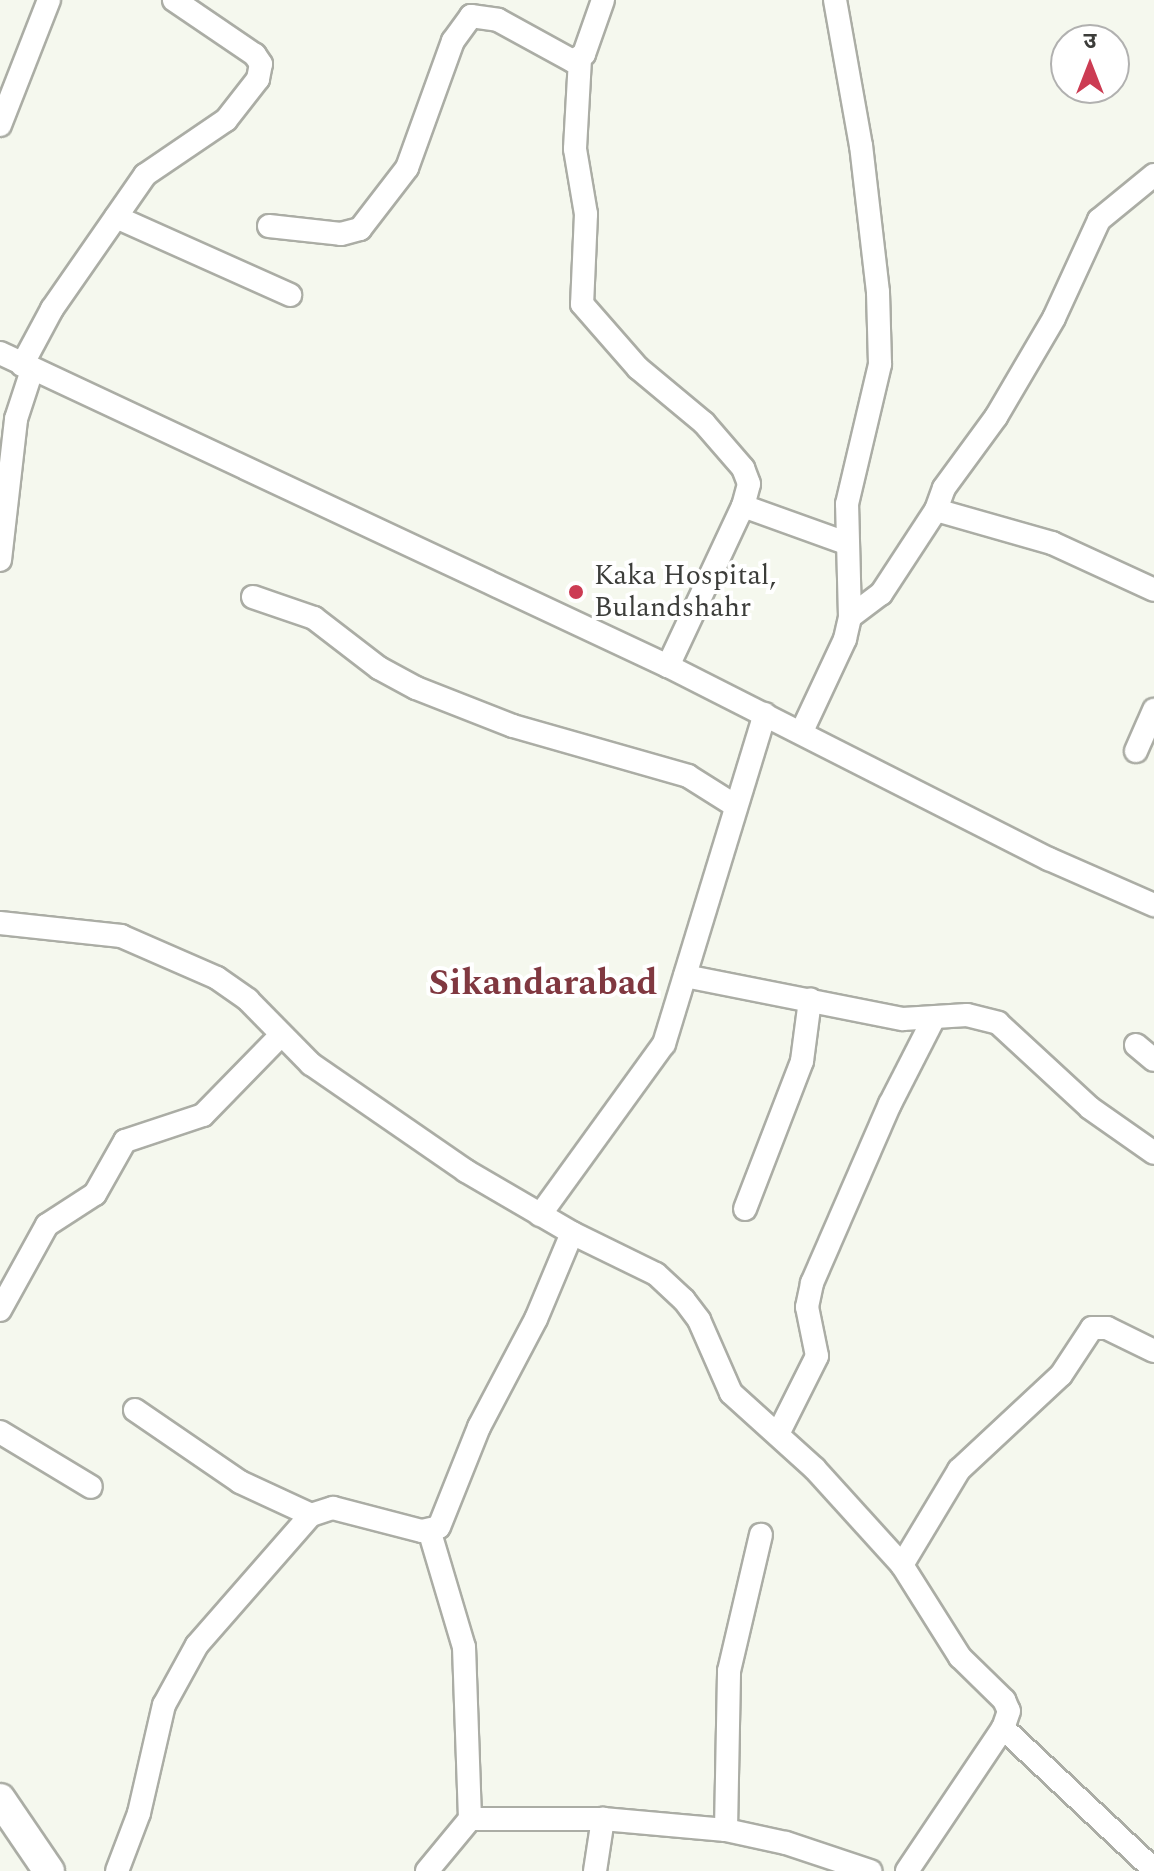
<!DOCTYPE html>
<meta charset="utf-8">
<style>
body{margin:0}
#map{position:relative;width:1154px;height:1871px;overflow:hidden;background:#f5f8ee;font-family:Spectral,"Noto Sans Devanagari",serif}
div>[style]{position:absolute}
.roads{filter:drop-shadow(2px 0 #abada5) drop-shadow(-2px 0 #abada5) drop-shadow(0 2px #abada5) drop-shadow(0 -2px #abada5)}
.minor>*{height:22px;margin:-11px;padding:0 11px;transform-origin:11px;border-radius:11px;background:#fff}
.secondary>*{height:30px;margin:-15px;padding:0 15px;transform-origin:15px;border-radius:15px;background:#fff}
.dots>*{width:22px;height:22px;translate:-50% -50%;box-sizing:border-box;border:4px solid #fff;border-radius:50%}
span{translate:-50% -50%;white-space:nowrap;text-align:center;line-height:1.15;-webkit-text-stroke:8px #fff;paint-order:stroke}
.poi-label{font-size:28px;color:#3c3d3a}
.left{translate:0 -50%;text-align:left}
.district-label{font-size:36px;color:#803840;font-weight:700}
.north{position:absolute;left:1050px;top:24px;width:80px;height:80px;box-sizing:border-box;background:#fff;border:2px solid #b1b1b0;border-radius:50%;rotate:0deg;font-size:22px;font-weight:700;line-height:32px;text-align:center;color:#3c3d3a}
.north::after{content:'';display:block;margin:auto;width:28px;height:36px;background:#cc3c53;clip-path:polygon(50% 0,100% 100%,50% 72%,0 100%)}
</style>
<div id="map">
<div class="roads">
<div class="minor">
<div style="left:580px;top:59px;width:90px;rotate:93.2deg"></div>
<div style="left:575px;top:149px;width:66px;rotate:80.4deg"></div>
<div style="left:586px;top:214px;width:90px;rotate:92.5deg"></div>
<div style="left:582px;top:304px;width:85px;rotate:48.8deg"></div>
<div style="left:638px;top:368px;width:86px;rotate:39.8deg"></div>
<div style="left:704px;top:423px;width:60px;rotate:49.1deg"></div>
<div style="left:743px;top:468px;width:17px;rotate:69deg"></div>
<div style="left:749px;top:484px;width:23px;rotate:105deg"></div>
<div style="left:743px;top:506px;width:177px;rotate:115.1deg"></div>
<div style="left:0;top:125px;width:134px;rotate:-68.6deg"></div>
<div style="left:116px;top:217px;width:191px;rotate:24.1deg"></div>
<div style="left:269px;top:226px;width:72px;rotate:6.3deg"></div>
<div style="left:341px;top:234px;width:20px;rotate:-15deg"></div>
<div style="left:360px;top:229px;width:77px;rotate:-52.4deg"></div>
<div style="left:407px;top:168px;width:135px;rotate:-70.1deg"></div>
<div style="left:453px;top:41px;width:31px;rotate:-54deg"></div>
<div style="left:471px;top:16px;width:27px;rotate:8deg"></div>
<div style="left:498px;top:20px;width:85px;rotate:28.7deg"></div>
<div style="left:573px;top:61px;width:13px;rotate:-32deg"></div>
<div style="left:584px;top:54px;width:57px;rotate:-70.6deg"></div>
<div style="left:0;top:353px;width:738px;rotate:25.11deg"></div>
<div style="left:668px;top:666px;width:427px;rotate:26.9deg"></div>
<div style="left:1049px;top:859px;width:115px;rotate:23.7deg"></div>
<div style="left:22px;top:365px;width:64px;rotate:-61.8deg"></div>
<div style="left:52px;top:309px;width:163px;rotate:-55.2deg"></div>
<div style="left:145px;top:175px;width:98px;rotate:-34.2deg"></div>
<div style="left:226px;top:120px;width:52px;rotate:-52deg"></div>
<div style="left:258px;top:79px;width:15px;rotate:-79deg"></div>
<div style="left:261px;top:64px;width:11px;rotate:-124deg"></div>
<div style="left:255px;top:55px;width:98px;rotate:-145.8deg"></div>
<div style="left:743px;top:506px;width:109px;rotate:19.8deg"></div>
<div style="left:936px;top:510px;width:23px;rotate:-70deg"></div>
<div style="left:944px;top:488px;width:88px;rotate:-53.8deg"></div>
<div style="left:996px;top:417px;width:115px;rotate:-59.6deg"></div>
<div style="left:1054px;top:318px;width:108px;rotate:-65.3deg"></div>
<div style="left:1099px;top:220px;width:71px;rotate:-39.3deg"></div>
<div style="left:0;top:560px;width:142px;rotate:-83.5deg"></div>
<div style="left:16px;top:419px;width:52px;rotate:-71.9deg"></div>
<div style="left:253px;top:597px;width:65px;rotate:19deg"></div>
<div style="left:314px;top:618px;width:82px;rotate:37.6deg"></div>
<div style="left:379px;top:668px;width:42px;rotate:28.4deg"></div>
<div style="left:416px;top:688px;width:104px;rotate:21.4deg"></div>
<div style="left:513px;top:726px;width:182px;rotate:15.9deg"></div>
<div style="left:688px;top:776px;width:54px;rotate:32.2deg"></div>
<div style="left:850px;top:617px;width:39px;rotate:-37deg"></div>
<div style="left:881px;top:594px;width:100px;rotate:-56.8deg"></div>
<div style="left:936px;top:510px;width:121px;rotate:15.9deg"></div>
<div style="left:1052px;top:543px;width:112px;rotate:24.7deg"></div>
<div style="left:802px;top:731px;width:102px;rotate:-64.9deg"></div>
<div style="left:845px;top:639px;width:23px;rotate:-77deg"></div>
<div style="left:850px;top:617px;width:113px;rotate:-91.5deg"></div>
<div style="left:847px;top:504px;width:144px;rotate:-76.7deg"></div>
<div style="left:880px;top:364px;width:72px;rotate:-91.6deg"></div>
<div style="left:878px;top:292px;width:147px;rotate:-96.6deg"></div>
<div style="left:861px;top:146px;width:148px;rotate:-100.1deg"></div>
<div style="left:1136px;top:751px;width:45px;rotate:-66.3deg"></div>
<div style="left:0;top:923px;width:122px;rotate:6.1deg"></div>
<div style="left:121px;top:936px;width:105px;rotate:23.6deg"></div>
<div style="left:217px;top:978px;width:38px;rotate:35deg"></div>
<div style="left:248px;top:1000px;width:90px;rotate:45.5deg"></div>
<div style="left:311px;top:1064px;width:188px;rotate:34.6deg"></div>
<div style="left:466px;top:1171px;width:123px;rotate:30.3deg"></div>
<div style="left:685px;top:976px;width:222px;rotate:11.2deg"></div>
<div style="left:903px;top:1019px;width:64px;rotate:-3.6deg"></div>
<div style="left:967px;top:1015px;width:32px;rotate:14deg"></div>
<div style="left:998px;top:1023px;width:125px;rotate:42.7deg"></div>
<div style="left:1090px;top:1108px;width:78px;rotate:35.1deg"></div>
<div style="left:1136px;top:1045px;width:23px;rotate:40deg"></div>
<div style="left:745px;top:1209px;width:159px;rotate:-68.9deg"></div>
<div style="left:802px;top:1061px;width:62px;rotate:-82.5deg"></div>
<div style="left:540px;top:1215px;width:211px;rotate:-54.1deg"></div>
<div style="left:664px;top:1044px;width:345px;rotate:-73deg"></div>
<div style="left:0;top:1310px;width:97px;rotate:-61.1deg"></div>
<div style="left:47px;top:1225px;width:57px;rotate:-32.9deg"></div>
<div style="left:95px;top:1194px;width:61px;rotate:-60.5deg"></div>
<div style="left:125px;top:1141px;width:82px;rotate:-18.4deg"></div>
<div style="left:203px;top:1115px;width:112px;rotate:-45.7deg"></div>
<div style="left:135px;top:1410px;width:127px;rotate:34.4deg"></div>
<div style="left:240px;top:1482px;width:78px;rotate:24.9deg"></div>
<div style="left:0;top:1432px;width:106px;rotate:31.1deg"></div>
<div style="left:778px;top:1434px;width:87px;rotate:-63.4deg"></div>
<div style="left:817px;top:1356px;width:50px;rotate:-101.5deg"></div>
<div style="left:807px;top:1307px;width:25px;rotate:-78deg"></div>
<div style="left:812px;top:1283px;width:195px;rotate:-66.5deg"></div>
<div style="left:890px;top:1104px;width:97px;rotate:-62.9deg"></div>
<div style="left:430px;top:1533px;width:119px;rotate:73.4deg"></div>
<div style="left:464px;top:1647px;width:172px;rotate:88deg"></div>
<div style="left:470px;top:1819px;width:133px"></div>
<div style="left:603px;top:1819px;width:123px;rotate:5.1deg"></div>
<div style="left:726px;top:1830px;width:61px;rotate:12.2deg"></div>
<div style="left:786px;top:1843px;width:89px;rotate:18.4deg"></div>
<div style="left:902px;top:1565px;width:111px;rotate:-59deg"></div>
<div style="left:959px;top:1470px;width:139px;rotate:-43deg"></div>
<div style="left:1061px;top:1375px;width:56px;rotate:-56.6deg"></div>
<div style="left:1092px;top:1328px;width:15px"></div>
<div style="left:1107px;top:1328px;width:52px;rotate:26.1deg"></div>
<div style="left:726px;top:1830px;width:159px;rotate:-88.9deg"></div>
<div style="left:729px;top:1671px;width:140px;rotate:-76.8deg"></div>
<div style="left:117px;top:1871px;width:62px;rotate:-69.2deg"></div>
<div style="left:139px;top:1813px;width:111px;rotate:-77deg"></div>
<div style="left:164px;top:1705px;width:68px;rotate:-61.2deg"></div>
<div style="left:197px;top:1645px;width:173px;rotate:-48.8deg"></div>
<div style="left:311px;top:1515px;width:23px;rotate:-18deg"></div>
<div style="left:333px;top:1508px;width:92px;rotate:14.5deg"></div>
<div style="left:422px;top:1531px;width:17px;rotate:-13deg"></div>
<div style="left:439px;top:1527px;width:108px;rotate:-68.2deg"></div>
<div style="left:479px;top:1427px;width:122px;rotate:-62.2deg"></div>
<div style="left:536px;top:1319px;width:93px;rotate:-67.3deg"></div>
<div style="left:572px;top:1233px;width:93px;rotate:26deg"></div>
<div style="left:656px;top:1274px;width:38px;rotate:43deg"></div>
<div style="left:684px;top:1300px;width:25px;rotate:53deg"></div>
<div style="left:699px;top:1320px;width:80px;rotate:66.3deg"></div>
<div style="left:731px;top:1393px;width:113px;rotate:42.1deg"></div>
<div style="left:815px;top:1469px;width:130px;rotate:47.8deg"></div>
<div style="left:902px;top:1565px;width:109px;rotate:57.8deg"></div>
<div style="left:960px;top:1657px;width:62px;rotate:44.3deg"></div>
<div style="left:1004px;top:1700px;width:12px;rotate:66deg"></div>
<div style="left:1009px;top:1711px;width:18px;rotate:109deg"></div>
<div style="left:427px;top:1871px;width:67px;rotate:-50.4deg"></div>
<div style="left:595px;top:1871px;width:53px;rotate:-81.3deg"></div>
<div style="left:907px;top:1871px;width:172px;rotate:-56.1deg"></div>
<div style="left:1003px;top:1728px;width:207px;rotate:43.2deg"></div>
</div>
<div class="secondary">
<div style="left:0;top:1799px;width:87px;rotate:55.8deg"></div>
</div>
</div>
<div class="dots">
<div style="left:576px;top:592px;background:#cc3c53"></div>
</div>
<div class="poi-label">
<span class="left" style="left:594px;top:592px">Kaka Hospital,<br>Bulandshahr</span>
</div>
<div class="district-label">
<span style="left:543px;top:984px">Sikandarabad</span>
</div>
<div class="north">उ</div>
</div>
